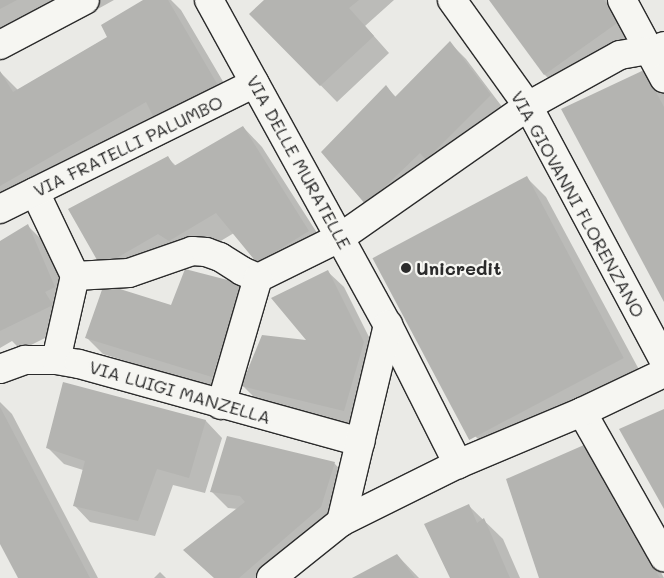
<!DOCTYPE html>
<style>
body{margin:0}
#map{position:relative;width:664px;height:578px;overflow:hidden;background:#eaeae6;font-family:Mali,sans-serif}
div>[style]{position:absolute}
.shadow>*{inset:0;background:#0003}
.building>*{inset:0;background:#b4b4b1;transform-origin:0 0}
.roads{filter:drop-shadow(1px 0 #2b2b2b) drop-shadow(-1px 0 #2b2b2b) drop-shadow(0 1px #2b2b2b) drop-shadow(0 -1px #2b2b2b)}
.street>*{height:28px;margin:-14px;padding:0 14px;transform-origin:14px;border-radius:14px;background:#f6f6f2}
.dots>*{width:14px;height:14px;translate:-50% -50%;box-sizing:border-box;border:2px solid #f6f6f2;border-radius:50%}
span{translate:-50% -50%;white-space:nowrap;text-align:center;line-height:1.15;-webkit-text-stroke:4.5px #f6f6f2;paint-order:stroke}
.street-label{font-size:18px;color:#2b2b2b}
.poi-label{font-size:18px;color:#2b2b2b;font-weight:700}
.left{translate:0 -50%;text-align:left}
</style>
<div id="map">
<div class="shadow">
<div style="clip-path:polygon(0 0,114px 0,87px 15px,72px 0,0 39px)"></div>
<div style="clip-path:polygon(145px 0,171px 0,181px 10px,238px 107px,0 216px,0 72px,18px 90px,108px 37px)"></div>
<div style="clip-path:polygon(265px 0,394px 0,365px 26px,389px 53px,337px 102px,251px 14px)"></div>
<div style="clip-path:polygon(491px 0,608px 0,639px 41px,564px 94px,545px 75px)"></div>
<div style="clip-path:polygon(450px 43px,466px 59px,506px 112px,367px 204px,386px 87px,396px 97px)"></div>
<div style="clip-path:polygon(644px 72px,664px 92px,664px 299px)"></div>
<div style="clip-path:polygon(243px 127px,262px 147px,328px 250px,277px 282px,258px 262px,234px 233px,189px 260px,102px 266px,167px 157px,176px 166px)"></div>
<div style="clip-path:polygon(526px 177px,546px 197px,643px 377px,485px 446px,465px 426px)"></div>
<div style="clip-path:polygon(28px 226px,47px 245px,74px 306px,71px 325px,21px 350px,12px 341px,0 348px,0 242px)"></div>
<div style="clip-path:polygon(327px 271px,344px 287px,380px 359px,360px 426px,259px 402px,243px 386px,309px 341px)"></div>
<div style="clip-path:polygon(242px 286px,229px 393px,103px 354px,86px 337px,172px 306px)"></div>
<div style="clip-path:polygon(63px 384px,206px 421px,222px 438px,205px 493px,173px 485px,155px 536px,90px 522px,74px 505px,83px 470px,64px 464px,48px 448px)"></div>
<div style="clip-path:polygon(0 402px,12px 414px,98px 578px,20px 578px,0 541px)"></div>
<div style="clip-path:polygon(584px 446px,604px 466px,664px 578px,541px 578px)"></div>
<div style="clip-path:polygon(334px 463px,350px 480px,337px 523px,274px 578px,214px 578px,238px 509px,228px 508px,211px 491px)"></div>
<div style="clip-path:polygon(469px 506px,503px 539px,520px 578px,452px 578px)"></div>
<div style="clip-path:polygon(397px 555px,419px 578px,355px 578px)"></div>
<div style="clip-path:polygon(160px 572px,166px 578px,154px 578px)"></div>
</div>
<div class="building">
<div style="clip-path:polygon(0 0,17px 0,0 9px)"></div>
<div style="clip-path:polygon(143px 0,168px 0,219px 87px,154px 118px,146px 102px,0 186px,0 71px,13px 92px,107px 37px,101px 25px)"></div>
<div style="clip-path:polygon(264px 0,359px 0,349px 8px,374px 36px,320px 86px,249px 14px)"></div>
<div style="clip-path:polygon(489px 0,604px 0,620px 21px,544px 75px)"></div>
<div style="clip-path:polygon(450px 41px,491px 95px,426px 160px,420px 153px,366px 205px,321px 152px,386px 85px,395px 97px)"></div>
<div style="clip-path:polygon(644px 70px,664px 107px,664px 302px,561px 109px)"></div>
<div style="clip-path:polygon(243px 126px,309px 231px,257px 263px,216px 213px,169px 241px,158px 234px,101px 267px,68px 209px,168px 156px,174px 166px)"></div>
<div style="left:527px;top:176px;width:206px;height:175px;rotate:62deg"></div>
<div style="clip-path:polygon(28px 224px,55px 287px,45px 292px,53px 305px,0 331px,0 241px)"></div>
<div style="clip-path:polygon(185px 269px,243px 284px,212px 377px,85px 338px,104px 284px,171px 305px)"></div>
<div style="clip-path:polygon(328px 270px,364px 342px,344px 411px,241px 386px,262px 335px,306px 340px,271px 298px)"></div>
<div style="clip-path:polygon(63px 382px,206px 420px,189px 478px,157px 469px,138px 521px,73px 506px,85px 461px,46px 448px)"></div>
<div style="clip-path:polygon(0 407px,90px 578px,18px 578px,0 544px)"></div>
<div style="clip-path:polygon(664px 409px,664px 509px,619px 429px)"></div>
<div style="clip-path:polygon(227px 436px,335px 462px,321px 507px,239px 578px,214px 578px,183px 550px,245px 502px,240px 496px,210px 492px)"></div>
<div style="clip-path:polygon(584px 445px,629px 528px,660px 578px,539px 578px,506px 479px)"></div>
<div style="clip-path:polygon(469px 504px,477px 523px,484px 518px,510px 578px,450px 578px,424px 524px)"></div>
<div style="clip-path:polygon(397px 554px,415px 578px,352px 578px)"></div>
</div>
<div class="roads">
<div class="street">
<div style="left:209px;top:0;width:371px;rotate:61.2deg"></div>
<div style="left:388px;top:325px;width:156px;rotate:63.3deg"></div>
<div style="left:452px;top:0;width:130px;rotate:54.4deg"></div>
<div style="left:528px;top:106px;width:289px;rotate:61.9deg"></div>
<div style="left:622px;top:0;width:89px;rotate:61.7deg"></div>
<div style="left:0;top:45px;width:96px;rotate:-27.9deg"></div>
<div style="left:35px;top:192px;width:93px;rotate:64.5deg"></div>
<div style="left:0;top:209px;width:284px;rotate:-26.3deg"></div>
<div style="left:56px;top:360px;width:86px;rotate:-77.3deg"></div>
<div style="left:75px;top:276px;width:54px;rotate:-3.2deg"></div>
<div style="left:129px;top:273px;width:67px;rotate:-19.2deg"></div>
<div style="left:192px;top:251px;width:14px;rotate:4deg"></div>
<div style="left:206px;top:252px;width:15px;rotate:20deg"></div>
<div style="left:220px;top:257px;width:26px;rotate:32deg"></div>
<div style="left:242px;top:271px;width:17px;rotate:24deg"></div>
<div style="left:258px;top:278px;width:93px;rotate:-26.3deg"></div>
<div style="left:341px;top:237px;width:228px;rotate:-35deg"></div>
<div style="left:528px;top:106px;width:105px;rotate:-29deg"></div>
<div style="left:620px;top:55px;width:23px;rotate:-10deg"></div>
<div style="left:643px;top:51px;width:8px;rotate:14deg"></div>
<div style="left:651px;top:53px;width:15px;rotate:-28deg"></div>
<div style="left:0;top:369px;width:27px;rotate:-20deg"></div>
<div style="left:25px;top:360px;width:31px"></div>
<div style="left:56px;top:360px;width:23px;rotate:10deg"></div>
<div style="left:79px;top:364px;width:292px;rotate:15.5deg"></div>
<div style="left:221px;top:405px;width:132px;rotate:-73.8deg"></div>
<div style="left:582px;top:412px;width:167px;rotate:60.5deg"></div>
<div style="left:341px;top:522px;width:203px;rotate:-76.6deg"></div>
<div style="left:271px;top:578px;width:90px;rotate:-38.7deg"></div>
<div style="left:341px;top:522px;width:131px;rotate:-26.4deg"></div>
<div style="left:458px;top:464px;width:134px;rotate:-22.8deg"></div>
<div style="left:582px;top:412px;width:91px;rotate:-25.4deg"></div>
</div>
</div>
<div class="dots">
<div style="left:406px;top:268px;background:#2b2b2b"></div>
</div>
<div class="street-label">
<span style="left:128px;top:146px;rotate:-26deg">VIA FRATELLI PALUMBO</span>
<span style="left:299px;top:162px;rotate:61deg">VIA DELLE MURATELLE</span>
<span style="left:578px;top:204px;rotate:61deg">VIA GIOVANNI FLORENZANO</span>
<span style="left:180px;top:392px;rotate:16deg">VIA LUIGI MANZELLA</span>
</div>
<div class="poi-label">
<span class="left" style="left:416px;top:268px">Unicredit</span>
</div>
</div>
